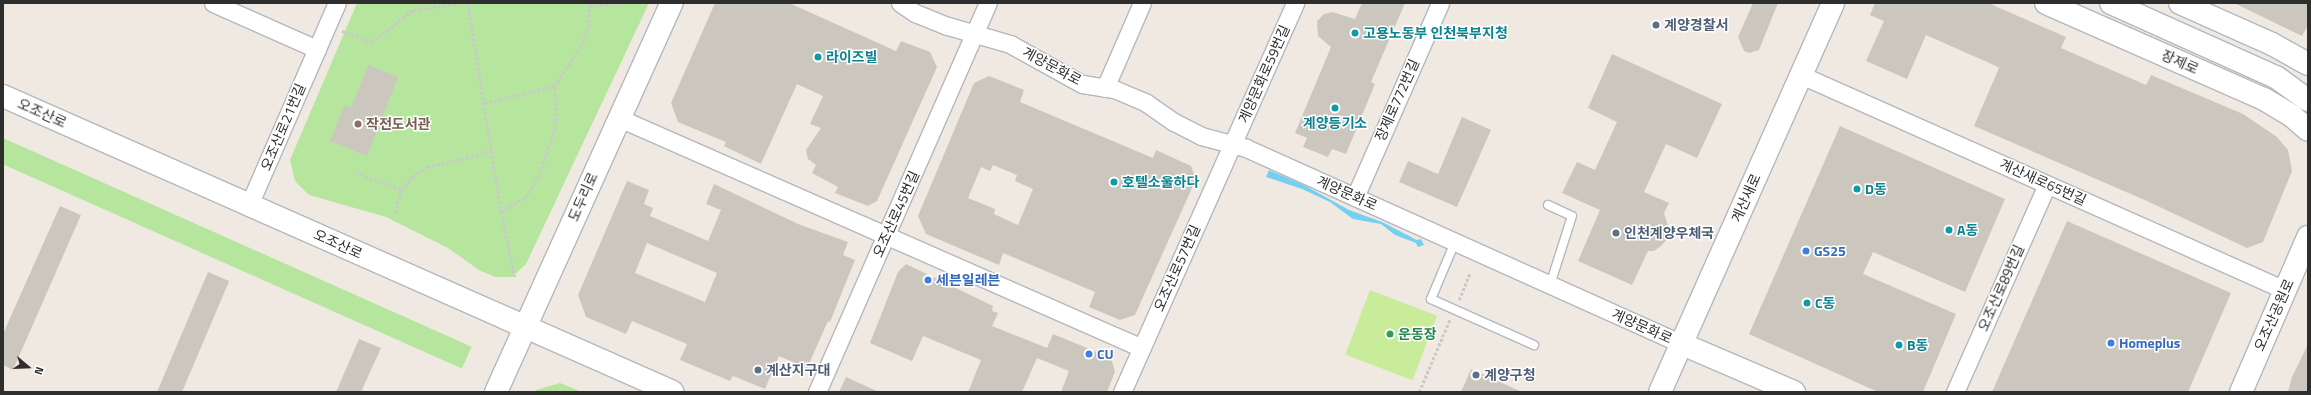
<!DOCTYPE html>
<meta charset="utf-8">
<style>
body{margin:0}
#map{position:relative;width:2311px;height:395px;overflow:hidden;background:#efe9e1;font-family:"Titillium Web","Noto Sans KR",sans-serif}
div>[style]{position:absolute}
.green>*{inset:0;background:#b6e59e;transform-origin:0 0}
.pitch>*{inset:0;background:#c9ec9a;transform-origin:0 0}
.water>*{inset:0;background:#75cff0}
.building>*{inset:0;background:#cbc7bf;transform-origin:0 0}
.path>*{height:2.5px;margin-top:-1.25px;transform-origin:0;background:repeating-linear-gradient(90deg,#c9c9c9 0 3px,transparent 0 5px)}
.roads{filter:drop-shadow(1px 0 #b4b7c1) drop-shadow(-1px 0 #b4b7c1) drop-shadow(0 1px #b4b7c1) drop-shadow(0 -1px #b4b7c1)}
.lane>*{height:8px;margin:-4px;padding:0 4px;transform-origin:4px;border-radius:4px;background:#fff}
.street>*{height:17px;margin:-8.5px;padding:0 8.5px;transform-origin:8.5px;border-radius:8.5px;background:#fff}
.secondary>*{height:22px;margin:-11px;padding:0 11px;transform-origin:11px;border-radius:11px;background:#fff}
.dots>*{width:11px;height:11px;translate:-50% -50%;box-sizing:border-box;border:2px solid #fff;border-radius:50%}
span{translate:-50% -50%;white-space:nowrap;text-align:center;line-height:1.15;-webkit-text-stroke:3px #fff;paint-order:stroke}
.service-label{font-size:14px;color:#4e5e75;font-weight:700}
.left{translate:0 -50%;text-align:left}
.culture-label{font-size:14px;color:#0d838f;font-weight:700}
.street-label{font-size:14px;color:#2e2e2e}
.education-label{font-size:14px;color:#785e54;font-weight:700}
.shop-label{font-size:14px;color:#366cbe;font-weight:700}
.leisure-label{font-size:14px;color:#27864d;font-weight:700}
.frame{position:absolute;inset:0;border:4px solid #2e2e2e;pointer-events:none}
.north{position:absolute;left:8px;top:347px;width:40px;height:40px;-webkit-text-stroke:3px #fff;paint-order:stroke;rotate:109deg;font-size:11px;font-weight:700;line-height:16px;text-align:center;color:#2e2e2e}
.north::after{content:'';display:block;margin:auto;width:14px;height:18px;background:#2e2e2e;clip-path:polygon(50% 0,100% 100%,50% 72%,0 100%)}
</style>
<div id="map">
<div class="green">
<div style="clip-path:polygon(357px 3px,649px 3px,526px 264px,512px 277px,495px 277px,479px 270px,448px 248px,386px 217px,309px 195px,295px 181px,290px 160px)"></div>
<div style="left:3px;top:138px;width:513px;height:24px;rotate:24deg"></div>
<div style="clip-path:polygon(560px 383px,582px 392px,535px 392px,536px 390px)"></div>
</div>
<div class="pitch">
<div style="left:1370px;top:290px;width:72px;height:69px;rotate:21deg"></div>
</div>
<div class="water">
<div style="clip-path:polygon(1269px 170px,1304px 185px,1349px 210px,1382px 222px,1417px 240px,1421px 239px,1424px 245px,1418px 247px,1416px 243px,1395px 235px,1381px 224px,1353px 219px,1330px 202px,1302px 189px,1266px 177px)"></div>
</div>
<div class="building">
<div style="clip-path:polygon(715px 3px,789px 3px,896px 51px,901px 41px,930px 52px,937px 67px,877px 201px,868px 206px,835px 193px,838px 187px,812px 173px,816px 165px,808px 159px,806px 150px,821px 128px,810px 124px,823px 96px,797px 84px,761px 164px,724px 146px,726px 142px,678px 122px,671px 103px)"></div>
<div style="clip-path:polygon(1362px 3px,1405px 3px,1371px 82px,1375px 84px,1346px 154px,1332px 149px,1328px 157px,1303px 147px,1307px 138px,1295px 133px,1331px 47px,1318px 36px,1317px 21px,1324px 14px,1332px 12px,1355px 19px)"></div>
<div style="clip-path:polygon(1753px 3px,1778px 3px,1759px 50px,1749px 53px,1744px 51px,1738px 37px)"></div>
<div style="clip-path:polygon(1875px 3px,1988px 3px,2066px 37px,2061px 48px,2146px 85px,2151px 75px,2243px 114px,2277px 137px,2288px 150px,2292px 171px,2263px 242px,2247px 248px,2147px 201px,1974px 126px,1999px 68px,1996px 66px,1926px 35px,1907px 79px,1866px 61px,1884px 21px,1870px 15px)"></div>
<div style="clip-path:polygon(2234px 3px,2308px 3px,2308px 25px,2302px 36px)"></div>
<div style="clip-path:polygon(1612px 54px,1722px 104px,1697px 158px,1666px 144px,1644px 192px,1669px 203px,1664px 213px,1669px 229px,1667px 239px,1661px 246px,1654px 251px,1648px 251px,1632px 285px,1578px 261px,1600px 210px,1562px 193px,1577px 162px,1595px 170px,1617px 122px,1588px 108px)"></div>
<div style="clip-path:polygon(368px 65px,398px 77px,367px 156px,330px 141px,344px 105px,351px 108px)"></div>
<div style="clip-path:polygon(evenodd,989px 76px,1024px 90px,1020px 102px,1153px 158px,1156px 150px,1191px 166px,1196px 179px,1135px 315px,1120px 320px,1089px 307px,1095px 292px,1003px 253px,999px 265px,926px 234px,918px 216px,974px 83px,989px 76px,993px 165px,1017px 175px,1015px 181px,1033px 189px,1018px 225px,994px 214px,995px 209px,968px 198px,981px 167px,990px 171px,993px 165px)"></div>
<div style="clip-path:polygon(1462px 117px,1491px 130px,1457px 207px,1399px 182px,1408px 161px,1438px 174px)"></div>
<div style="clip-path:polygon(1840px 126px,2005px 199px,1965px 292px,1873px 252px,1863px 274px,1956px 314px,1923px 392px,1878px 392px,1749px 334px)"></div>
<div style="clip-path:polygon(evenodd,627px 181px,649px 190px,644px 204px,653px 208px,650px 216px,708px 241px,721px 210px,706px 204px,714px 184px,798px 224px,848px 242px,843px 255px,855px 260px,830px 322px,828px 321px,807px 368px,779px 356px,765px 389px,733px 376px,730px 381px,680px 360px,687px 344px,632px 321px,626px 334px,586px 317px,578px 295px,627px 181px,647px 243px,717px 273px,705px 302px,635px 273px,647px 243px)"></div>
<div style="clip-path:polygon(60px 206px,81px 215px,13px 370px,3px 365px,3px 334px)"></div>
<div style="clip-path:polygon(2067px 221px,2231px 293px,2188px 392px,1992px 392px)"></div>
<div style="clip-path:polygon(906px 264px,993px 306px,992px 311px,998px 313px,992px 326px,1047px 348px,1053px 334px,1111px 358px,1115px 372px,1107px 392px,1061px 392px,1069px 371px,1037px 358px,1022px 392px,968px 392px,981px 360px,923px 336px,912px 361px,870px 343px,898px 272px)"></div>
<div style="left:208px;top:272px;width:23px;height:131px;rotate:23deg"></div>
<div style="clip-path:polygon(359px 339px,381px 348px,361px 392px,336px 392px)"></div>
<div style="clip-path:polygon(2308px 344px,2308px 392px,2288px 392px,2292px 377px)"></div>
<div style="clip-path:polygon(1471px 369px,1522px 392px,1461px 392px)"></div>
<div style="clip-path:polygon(846px 377px,879px 392px,839px 392px)"></div>
</div>
<div class="path">
<div style="left:468px;top:3px;width:211px;rotate:81deg"></div>
<div style="left:501px;top:211px;width:67px;rotate:78deg"></div>
<div style="left:589px;top:3px;width:3px;rotate:72deg"></div>
<div style="left:590px;top:6px;width:31px;rotate:-6deg"></div>
<div style="left:342px;top:31px;width:31px;rotate:22deg"></div>
<div style="left:371px;top:43px;width:53px;rotate:-38.2deg"></div>
<div style="left:413px;top:10px;width:46px;rotate:-8.8deg"></div>
<div style="left:484px;top:103px;width:72px;rotate:-13.7deg"></div>
<div style="left:356px;top:172px;width:48px;rotate:21.8deg"></div>
<div style="left:501px;top:211px;width:28px;rotate:-30deg"></div>
<div style="left:525px;top:197px;width:23px;rotate:-56deg"></div>
<div style="left:538px;top:178px;width:50px;rotate:-71.2deg"></div>
<div style="left:554px;top:131px;width:25px;rotate:-85deg"></div>
<div style="left:556px;top:106px;width:20px;rotate:-96deg"></div>
<div style="left:554px;top:86px;width:47px;rotate:-55.3deg"></div>
<div style="left:581px;top:47px;width:21px;rotate:-71deg"></div>
<div style="left:588px;top:27px;width:21px;rotate:-85deg"></div>
<div style="left:395px;top:213px;width:24px;rotate:-75deg"></div>
<div style="left:401px;top:190px;width:18px;rotate:-49deg"></div>
<div style="left:413px;top:176px;width:17px;rotate:-33deg"></div>
<div style="left:427px;top:167px;width:66px;rotate:-14deg"></div>
<div style="left:1459px;top:300px;width:29px;rotate:-68deg"></div>
<div style="left:1419px;top:392px;width:79px;rotate:-67deg"></div>
</div>
<div class="roads">
<div class="lane">
<div style="left:1548px;top:205px;width:26px;rotate:25deg"></div>
<div style="left:1572px;top:216px;width:72px;rotate:107.7deg"></div>
<div style="left:1455px;top:242px;width:62px;rotate:112.8deg"></div>
<div style="left:1431px;top:299px;width:113px;rotate:24.1deg"></div>
</div>
<div class="street">
<div style="left:213px;top:3px;width:114px;rotate:23.9deg"></div>
<div style="left:900px;top:3px;width:18px;rotate:34deg"></div>
<div style="left:915px;top:13px;width:35px;rotate:22deg"></div>
<div style="left:948px;top:26px;width:65px;rotate:16.2deg"></div>
<div style="left:1010px;top:44px;width:82px;rotate:29.1deg"></div>
<div style="left:1082px;top:84px;width:32px;rotate:9deg"></div>
<div style="left:1114px;top:89px;width:34px;rotate:23deg"></div>
<div style="left:1145px;top:102px;width:35px;rotate:35deg"></div>
<div style="left:1174px;top:122px;width:30px;rotate:27deg"></div>
<div style="left:1201px;top:136px;width:47px;rotate:14.9deg"></div>
<div style="left:1246px;top:148px;width:478px;rotate:24.2deg"></div>
<div style="left:1801px;top:75px;width:530px;rotate:23.95deg"></div>
<div style="left:1105px;top:88px;width:93px;rotate:-66.5deg"></div>
<div style="left:619px;top:118px;width:571px;rotate:23.74deg"></div>
<div style="left:1355px;top:197px;width:212px;rotate:-66.3deg"></div>
<div style="left:249px;top:205px;width:220px;rotate:-66.5deg"></div>
<div style="left:817px;top:392px;width:425px;rotate:-66.3deg"></div>
<div style="left:1122px;top:392px;width:426px;rotate:-66deg"></div>
<div style="left:1955px;top:392px;width:227px;rotate:-66.1deg"></div>
</div>
<div class="secondary">
<div style="left:2046px;top:3px;width:238px;rotate:23.8deg"></div>
<div style="left:2264px;top:99px;width:33px;rotate:31deg"></div>
<div style="left:2292px;top:116px;width:21px;rotate:41deg"></div>
<div style="left:2111px;top:3px;width:181px;rotate:24.2deg"></div>
<div style="left:2276px;top:77px;width:39px;rotate:36deg"></div>
<div style="left:2180px;top:3px;width:101px;rotate:24deg"></div>
<div style="left:2272px;top:44px;width:41px;rotate:29.1deg"></div>
<div style="left:3px;top:96px;width:732px;rotate:23.84deg"></div>
<div style="left:1682px;top:344px;width:122px;rotate:23.2deg"></div>
<div style="left:496px;top:392px;width:427px;rotate:-65.7deg"></div>
<div style="left:1660px;top:392px;width:426px;rotate:-66deg"></div>
<div style="left:2241px;top:392px;width:169px;rotate:-66.6deg"></div>
</div>
</div>
<div class="dots">
<div style="left:1656px;top:25px;background:#5c6f8a"></div>
<div style="left:1355px;top:33px;background:#0f9aa8"></div>
<div style="left:818px;top:57px;background:#0f9aa8"></div>
<div style="left:1335px;top:108px;background:#0f9aa8"></div>
<div style="left:358px;top:124px;background:#8d6e63"></div>
<div style="left:1114px;top:182px;background:#0f9aa8"></div>
<div style="left:1857px;top:189px;background:#0f9aa8"></div>
<div style="left:1949px;top:230px;background:#0f9aa8"></div>
<div style="left:1616px;top:233px;background:#5c6f8a"></div>
<div style="left:1806px;top:251px;background:#3f7fe0"></div>
<div style="left:928px;top:280px;background:#3f7fe0"></div>
<div style="left:1807px;top:303px;background:#0f9aa8"></div>
<div style="left:1390px;top:334px;background:#2e9e5b"></div>
<div style="left:2111px;top:343px;background:#3f7fe0"></div>
<div style="left:1899px;top:345px;background:#0f9aa8"></div>
<div style="left:1089px;top:354px;background:#3f7fe0"></div>
<div style="left:758px;top:370px;background:#5c6f8a"></div>
<div style="left:1476px;top:375px;background:#5c6f8a"></div>
</div>
<div class="service-label">
<span class="left" style="left:1664px;top:25px">계양경찰서</span>
<span class="left" style="left:1624px;top:233px">인천계양우체국</span>
<span class="left" style="left:766px;top:370px">계산지구대</span>
<span class="left" style="left:1484px;top:375px">계양구청</span>
</div>
<div class="culture-label">
<span class="left" style="left:1363px;top:33px">고용노동부 인천북부지청</span>
<span class="left" style="left:826px;top:57px">라이즈빌</span>
<span style="left:1335px;top:123px">계양등기소</span>
<span class="left" style="left:1122px;top:182px">호텔소울하다</span>
<span class="left" style="left:1865px;top:189px">D동</span>
<span class="left" style="left:1957px;top:230px">A동</span>
<span class="left" style="left:1815px;top:303px">C동</span>
<span class="left" style="left:1907px;top:345px">B동</span>
</div>
<div class="street-label">
<span style="left:2180px;top:62px;rotate:24deg">장제로</span>
<span style="left:1052px;top:66px;rotate:28deg">계양문화로</span>
<span style="left:1264px;top:74px;rotate:-66deg">계양문화로59번길</span>
<span style="left:1397px;top:100px;rotate:-66deg">장제로772번길</span>
<span style="left:42px;top:113px;rotate:24deg">오조산로</span>
<span style="left:283px;top:127px;rotate:-67deg">오조산로21번길</span>
<span style="left:2043px;top:182px;rotate:24deg">계산새로65번길</span>
<span style="left:1347px;top:193px;rotate:24deg">계양문화로</span>
<span style="left:583px;top:197px;rotate:-66deg">도두리로</span>
<span style="left:1746px;top:198px;rotate:-66deg">계산새로</span>
<span style="left:896px;top:214px;rotate:-66deg">오조산로45번길</span>
<span style="left:338px;top:244px;rotate:24deg">오조산로</span>
<span style="left:1177px;top:268px;rotate:-66deg">오조산로57번길</span>
<span style="left:2001px;top:288px;rotate:-66deg">오조산로89번길</span>
<span style="left:2274px;top:315px;rotate:-66deg">오조산공원로</span>
<span style="left:1642px;top:326px;rotate:24deg">계양문화로</span>
</div>
<div class="education-label">
<span class="left" style="left:366px;top:124px">작전도서관</span>
</div>
<div class="shop-label">
<span class="left" style="left:1814px;top:251px">GS25</span>
<span class="left" style="left:936px;top:280px">세븐일레븐</span>
<span class="left" style="left:2119px;top:343px">Homeplus</span>
<span class="left" style="left:1097px;top:354px">CU</span>
</div>
<div class="leisure-label">
<span class="left" style="left:1398px;top:334px">운동장</span>
</div>
<div class="frame"></div>
<div class="north">N</div>
</div>
